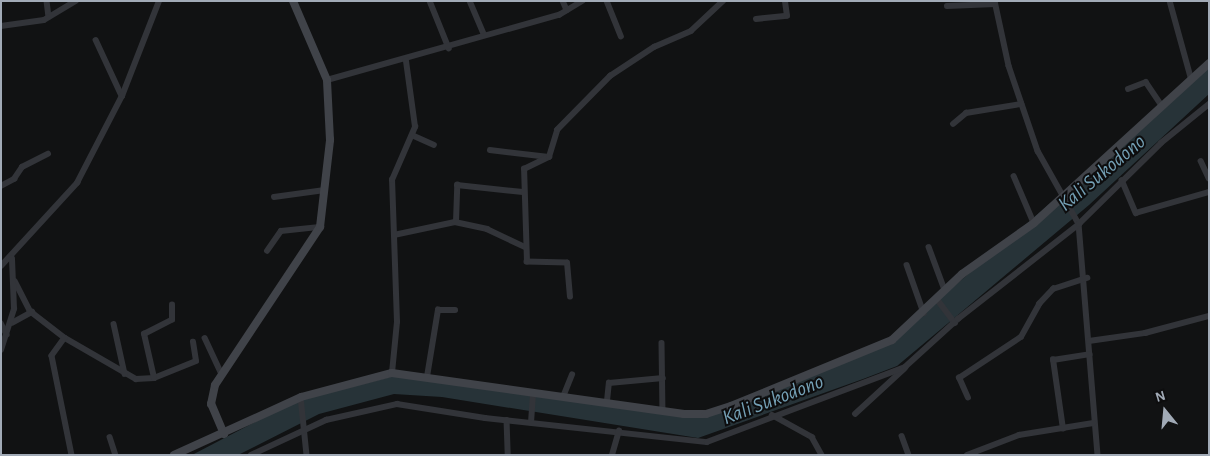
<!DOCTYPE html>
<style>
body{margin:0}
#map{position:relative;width:1210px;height:456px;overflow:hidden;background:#111213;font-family:"Alegreya Sans",sans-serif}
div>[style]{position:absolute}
.water>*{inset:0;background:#273338}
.street>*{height:5.5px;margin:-2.75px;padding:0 2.75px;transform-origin:2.75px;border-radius:2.75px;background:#323439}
.secondary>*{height:8px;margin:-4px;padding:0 4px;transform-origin:4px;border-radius:4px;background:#404349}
span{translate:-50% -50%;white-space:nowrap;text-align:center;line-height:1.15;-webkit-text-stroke:4px #0d0d0e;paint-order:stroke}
.water-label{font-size:21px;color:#74a0b5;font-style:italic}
.frame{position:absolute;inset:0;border:2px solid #a1aab6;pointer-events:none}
.north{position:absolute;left:1140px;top:386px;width:50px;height:50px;-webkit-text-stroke:4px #0d0d0e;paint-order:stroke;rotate:343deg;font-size:14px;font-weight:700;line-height:20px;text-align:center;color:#a1aab6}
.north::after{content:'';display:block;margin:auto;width:18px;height:22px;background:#a1aab6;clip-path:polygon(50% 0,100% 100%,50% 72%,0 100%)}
</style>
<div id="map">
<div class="water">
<div style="clip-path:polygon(1209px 66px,1209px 94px,1089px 205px,897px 366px,863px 379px,698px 438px,442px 397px,394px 394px,319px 414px,238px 455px,192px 455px,293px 402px,394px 376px,704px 417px,885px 346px)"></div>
</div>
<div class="street">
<div style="left:47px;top:1px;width:16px;rotate:83deg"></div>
<div style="left:430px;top:1px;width:51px;rotate:68deg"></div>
<div style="left:470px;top:1px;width:36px;rotate:67deg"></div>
<div style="left:563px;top:1px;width:10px;rotate:66deg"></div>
<div style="left:607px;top:1px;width:38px;rotate:68deg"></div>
<div style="left:995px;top:1px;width:66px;rotate:77.8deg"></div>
<div style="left:1009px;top:66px;width:90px;rotate:71.2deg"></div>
<div style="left:1038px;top:151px;width:84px;rotate:60.7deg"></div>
<div style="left:1079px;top:224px;width:232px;rotate:85.3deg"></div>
<div style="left:1170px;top:1px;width:79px;rotate:74.6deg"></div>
<div style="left:947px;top:6px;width:48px;rotate:-2.4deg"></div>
<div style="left:756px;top:19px;width:31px;rotate:-6deg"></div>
<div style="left:787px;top:16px;width:15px;rotate:-98deg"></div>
<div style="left:1px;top:26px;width:43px;rotate:-7.9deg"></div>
<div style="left:44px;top:20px;width:37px;rotate:-31deg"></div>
<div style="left:96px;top:40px;width:62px;rotate:65.1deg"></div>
<div style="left:327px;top:80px;width:241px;rotate:-15.7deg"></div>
<div style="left:559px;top:15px;width:27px;rotate:-31deg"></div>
<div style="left:1128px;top:89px;width:19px;rotate:-21deg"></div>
<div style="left:1146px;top:82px;width:27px;rotate:56deg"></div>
<div style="left:953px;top:124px;width:17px;rotate:-40deg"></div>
<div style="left:966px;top:113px;width:56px;rotate:-9.3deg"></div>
<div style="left:412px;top:135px;width:24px;rotate:24deg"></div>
<div style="left:490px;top:150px;width:59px;rotate:6.8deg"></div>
<div style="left:1201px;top:161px;width:19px;rotate:65deg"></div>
<div style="left:1014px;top:176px;width:51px;rotate:66.9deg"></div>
<div style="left:1122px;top:180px;width:36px;rotate:67deg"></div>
<div style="left:1136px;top:213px;width:76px;rotate:-16deg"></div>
<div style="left:1px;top:186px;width:15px;rotate:-28deg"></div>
<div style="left:14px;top:179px;width:14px;rotate:-56deg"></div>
<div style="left:22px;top:167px;width:29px;rotate:-27deg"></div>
<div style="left:274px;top:197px;width:51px;rotate:-7.8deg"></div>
<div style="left:456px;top:222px;width:37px;rotate:-88deg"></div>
<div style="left:457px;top:185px;width:66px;rotate:6.1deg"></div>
<div style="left:394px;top:235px;width:62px;rotate:-12deg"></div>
<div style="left:455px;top:222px;width:33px;rotate:12deg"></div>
<div style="left:487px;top:229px;width:42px;rotate:25.3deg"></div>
<div style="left:929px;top:247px;width:46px;rotate:69.6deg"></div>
<div style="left:267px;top:251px;width:24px;rotate:-55deg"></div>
<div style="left:281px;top:231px;width:39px;rotate:-6deg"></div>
<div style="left:907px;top:265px;width:51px;rotate:70.5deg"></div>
<div style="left:1px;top:266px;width:113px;rotate:-47.5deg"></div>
<div style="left:77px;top:183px;width:98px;rotate:-62.7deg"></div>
<div style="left:122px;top:96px;width:102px;rotate:-68.7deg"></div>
<div style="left:15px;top:281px;width:34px;rotate:63deg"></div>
<div style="left:30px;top:311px;width:44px;rotate:37.6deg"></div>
<div style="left:65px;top:338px;width:82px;rotate:30deg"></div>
<div style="left:136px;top:379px;width:18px;rotate:-3deg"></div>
<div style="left:154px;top:378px;width:45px;rotate:-22deg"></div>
<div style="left:196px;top:361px;width:19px;rotate:-99deg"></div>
<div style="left:570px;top:297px;width:34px;rotate:-95deg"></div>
<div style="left:567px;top:263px;width:40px;rotate:-178.6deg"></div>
<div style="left:527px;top:262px;width:93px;rotate:-91.8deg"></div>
<div style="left:524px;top:169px;width:28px;rotate:-26deg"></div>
<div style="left:549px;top:157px;width:28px;rotate:-73deg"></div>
<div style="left:557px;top:130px;width:76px;rotate:-45.5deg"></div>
<div style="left:610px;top:76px;width:53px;rotate:-33.4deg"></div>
<div style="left:654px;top:47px;width:40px;rotate:-23.4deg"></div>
<div style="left:691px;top:31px;width:44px;rotate:-43.2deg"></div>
<div style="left:937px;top:299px;width:30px;rotate:53deg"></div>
<div style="left:1px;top:323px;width:13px;rotate:63deg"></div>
<div style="left:12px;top:323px;width:23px;rotate:-29deg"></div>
<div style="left:114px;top:324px;width:51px;rotate:77.6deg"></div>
<div style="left:65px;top:338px;width:22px;rotate:126deg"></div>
<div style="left:52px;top:356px;width:101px;rotate:78.6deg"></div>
<div style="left:205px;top:338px;width:40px;rotate:65deg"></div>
<div style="left:1089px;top:341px;width:57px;rotate:-8.1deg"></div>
<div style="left:1145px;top:333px;width:66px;rotate:-14.9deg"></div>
<div style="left:662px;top:343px;width:68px;rotate:89.2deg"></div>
<div style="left:1px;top:350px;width:43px;rotate:-72.4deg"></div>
<div style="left:14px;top:309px;width:50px;rotate:-92.3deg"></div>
<div style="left:392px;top:373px;width:51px;rotate:-84.4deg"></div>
<div style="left:397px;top:322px;width:142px;rotate:-92deg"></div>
<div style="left:392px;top:180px;width:58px;rotate:-66.5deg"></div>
<div style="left:415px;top:127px;width:67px;rotate:-97.8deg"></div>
<div style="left:427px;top:377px;width:68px;rotate:-80.7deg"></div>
<div style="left:438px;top:310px;width:17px"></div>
<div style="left:154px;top:378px;width:45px;rotate:-102.8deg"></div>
<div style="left:144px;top:334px;width:31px;rotate:-27deg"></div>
<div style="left:172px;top:320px;width:15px;rotate:-90deg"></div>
<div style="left:301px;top:397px;width:58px;rotate:84.1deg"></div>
<div style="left:563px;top:397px;width:24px;rotate:-68deg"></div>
<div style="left:968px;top:398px;width:22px;rotate:-114deg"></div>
<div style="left:959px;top:378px;width:74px;rotate:-33.5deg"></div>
<div style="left:1021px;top:337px;width:38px;rotate:-61deg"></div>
<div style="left:1039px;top:304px;width:21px;rotate:-47deg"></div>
<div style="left:1053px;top:289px;width:36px;rotate:-18deg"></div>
<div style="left:607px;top:401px;width:18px;rotate:-84deg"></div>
<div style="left:609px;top:383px;width:54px;rotate:-5.3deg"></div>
<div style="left:855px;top:414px;width:67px;rotate:-42.6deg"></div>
<div style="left:772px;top:415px;width:46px;rotate:28.8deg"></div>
<div style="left:812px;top:437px;width:21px;rotate:61deg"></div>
<div style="left:507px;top:420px;width:35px;rotate:88deg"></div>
<div style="left:531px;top:423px;width:30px;rotate:-86deg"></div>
<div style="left:1063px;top:429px;width:70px;rotate:-98.2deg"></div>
<div style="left:1053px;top:360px;width:37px;rotate:-9deg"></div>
<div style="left:902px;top:436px;width:20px;rotate:70deg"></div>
<div style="left:110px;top:437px;width:19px;rotate:72deg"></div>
<div style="left:251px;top:455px;width:83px;rotate:-25deg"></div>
<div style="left:326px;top:420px;width:73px;rotate:-12.7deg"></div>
<div style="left:397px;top:404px;width:89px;rotate:9deg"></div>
<div style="left:485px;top:418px;width:223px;rotate:6.2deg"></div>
<div style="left:707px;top:442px;width:212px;rotate:-20.7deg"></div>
<div style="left:905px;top:367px;width:72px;rotate:-42.2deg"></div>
<div style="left:958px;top:319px;width:154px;rotate:-38.1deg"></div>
<div style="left:1079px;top:224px;width:115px;rotate:-44.6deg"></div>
<div style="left:1161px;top:143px;width:62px;rotate:-39.1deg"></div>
<div style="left:612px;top:455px;width:25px;rotate:-74deg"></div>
<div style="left:967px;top:455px;width:56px;rotate:-21deg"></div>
<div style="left:1019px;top:435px;width:75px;rotate:-9.2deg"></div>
</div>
<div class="secondary">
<div style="left:224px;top:434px;width:33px;rotate:-113deg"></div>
<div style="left:211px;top:404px;width:19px;rotate:-78deg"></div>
<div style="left:215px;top:385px;width:190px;rotate:-56.4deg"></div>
<div style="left:320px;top:227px;width:88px;rotate:-83.4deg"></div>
<div style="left:330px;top:140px;width:60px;rotate:-92.9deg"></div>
<div style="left:327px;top:80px;width:86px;rotate:-113.3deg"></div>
<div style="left:174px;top:455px;width:140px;rotate:-24.5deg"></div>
<div style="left:301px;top:397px;width:94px;rotate:-14.8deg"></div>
<div style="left:392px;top:373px;width:295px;rotate:8deg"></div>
<div style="left:684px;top:414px;width:22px"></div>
<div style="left:706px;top:414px;width:26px;rotate:-18deg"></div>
<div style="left:731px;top:406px;width:174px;rotate:-22.3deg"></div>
<div style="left:892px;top:340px;width:96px;rotate:-43.3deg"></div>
<div style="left:962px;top:274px;width:88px;rotate:-35.3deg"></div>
<div style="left:1034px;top:223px;width:237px;rotate:-42.4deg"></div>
</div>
<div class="water-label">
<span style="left:1102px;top:173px;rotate:-40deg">Kali Sukodono</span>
<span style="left:773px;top:400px;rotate:-21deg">Kali Sukodono</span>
</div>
<div class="frame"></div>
<div class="north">N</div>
</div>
